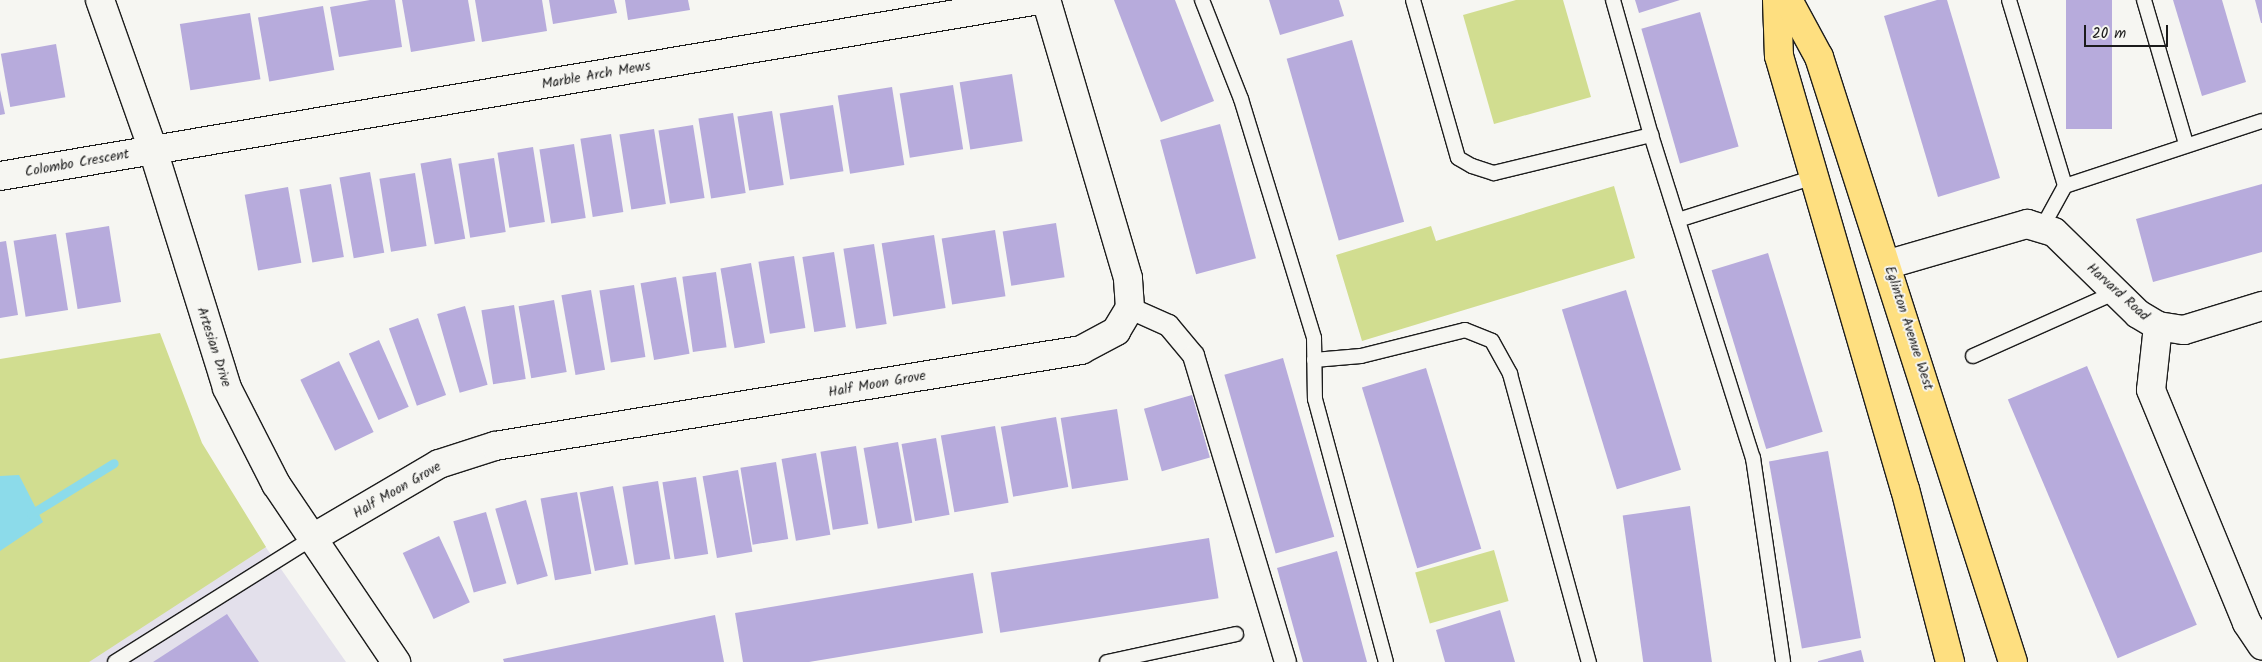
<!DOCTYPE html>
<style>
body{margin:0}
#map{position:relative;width:2262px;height:662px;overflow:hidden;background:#f6f6f2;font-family:Kalam,sans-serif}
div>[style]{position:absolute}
.built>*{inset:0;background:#e3e0eb}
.green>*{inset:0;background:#d1dd90;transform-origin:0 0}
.water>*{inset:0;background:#8cdbea}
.stream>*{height:9px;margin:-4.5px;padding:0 4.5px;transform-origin:4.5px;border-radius:4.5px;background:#8cdbea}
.building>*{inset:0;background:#b7abdc;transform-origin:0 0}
.roads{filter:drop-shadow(1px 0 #1c1c1c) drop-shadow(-1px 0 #1c1c1c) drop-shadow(0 1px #1c1c1c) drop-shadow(0 -1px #1c1c1c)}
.service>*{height:14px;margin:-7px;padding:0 7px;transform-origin:7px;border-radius:7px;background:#f6f6f2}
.pedestrian>*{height:21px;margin:-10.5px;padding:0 10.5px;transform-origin:10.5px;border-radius:10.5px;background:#f6f6f2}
.minor>*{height:28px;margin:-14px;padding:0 14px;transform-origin:14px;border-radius:14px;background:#f6f6f2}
.primary>*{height:28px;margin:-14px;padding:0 14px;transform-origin:14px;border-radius:14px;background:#fedf80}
span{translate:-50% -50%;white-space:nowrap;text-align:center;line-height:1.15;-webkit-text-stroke:4px #f6f6f2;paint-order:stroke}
.street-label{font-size:14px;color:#1c1c1c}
.scale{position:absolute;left:2084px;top:25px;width:84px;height:22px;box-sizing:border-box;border:2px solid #1c1c1c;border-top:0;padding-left:6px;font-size:15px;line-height:18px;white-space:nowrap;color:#1c1c1c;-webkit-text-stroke:4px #f6f6f2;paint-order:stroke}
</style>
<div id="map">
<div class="built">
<div style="clip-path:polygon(260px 539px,346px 662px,63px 662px)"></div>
</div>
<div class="green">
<div style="clip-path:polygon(1516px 0,1563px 0,1591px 97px,1494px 124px,1463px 15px)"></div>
<div style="clip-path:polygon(1614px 186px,1635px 258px,1362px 341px,1336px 255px,1431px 226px,1436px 241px)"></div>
<div style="clip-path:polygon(160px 333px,202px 443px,266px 547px,89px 662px,0 662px,0 359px)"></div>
<div style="left:1494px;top:550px;width:53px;height:82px;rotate:74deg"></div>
</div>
<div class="water">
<div style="clip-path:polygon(19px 475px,43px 522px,0 551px,0 476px)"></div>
</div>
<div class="stream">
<div style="left:31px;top:514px;width:97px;rotate:-31.6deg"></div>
</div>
<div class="building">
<div style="clip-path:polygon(370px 0,395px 0,402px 47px,339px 57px,330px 7px)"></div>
<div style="clip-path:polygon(402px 0,468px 0,475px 41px,411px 52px)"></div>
<div style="clip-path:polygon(475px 0,542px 0,547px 31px,482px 42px)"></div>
<div style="clip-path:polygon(549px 0,614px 0,617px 13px,553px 24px)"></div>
<div style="clip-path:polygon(625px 0,688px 0,690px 10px,628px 20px)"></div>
<div style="clip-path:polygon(1114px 0,1175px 0,1214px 101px,1161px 122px)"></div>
<div style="clip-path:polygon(1269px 0,1339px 0,1344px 16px,1280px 35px)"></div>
<div style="clip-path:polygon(1635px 0,1680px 0,1639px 13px)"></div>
<div style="clip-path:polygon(1937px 0,1947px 0,2000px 178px,1938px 197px,1884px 16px)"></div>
<div style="left:2066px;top:0;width:46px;height:129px"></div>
<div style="clip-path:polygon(2173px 0,2222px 0,2246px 82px,2202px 96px)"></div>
<div style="clip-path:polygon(2255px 0,2262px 0,2262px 23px,2261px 23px)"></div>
<div style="left:323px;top:6px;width:65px;height:66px;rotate:80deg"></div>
<div style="left:1700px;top:12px;width:140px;height:61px;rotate:74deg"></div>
<div style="left:250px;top:13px;width:67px;height:71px;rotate:81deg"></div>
<div style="left:1352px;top:40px;width:189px;height:68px;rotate:74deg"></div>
<div style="left:56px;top:44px;width:54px;height:56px;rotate:80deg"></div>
<div style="left:1012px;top:74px;width:68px;height:53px;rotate:81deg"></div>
<div style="left:953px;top:85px;width:65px;height:54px;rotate:81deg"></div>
<div style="left:892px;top:87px;width:79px;height:55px;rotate:81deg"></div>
<div style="clip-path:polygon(0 90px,5px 114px,0 115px)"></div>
<div style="left:833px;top:105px;width:67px;height:54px;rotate:81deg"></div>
<div style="left:772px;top:111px;width:75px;height:35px;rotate:81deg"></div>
<div style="left:733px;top:113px;width:81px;height:35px;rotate:81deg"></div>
<div style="left:1220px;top:124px;width:139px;height:62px;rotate:75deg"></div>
<div style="left:693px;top:125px;width:74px;height:35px;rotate:81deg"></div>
<div style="left:654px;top:129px;width:76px;height:35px;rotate:81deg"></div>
<div style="left:611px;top:134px;width:79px;height:31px;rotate:81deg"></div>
<div style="left:574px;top:144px;width:75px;height:35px;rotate:81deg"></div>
<div style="left:533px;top:147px;width:76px;height:36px;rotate:81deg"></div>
<div style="left:451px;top:158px;width:82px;height:31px;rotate:80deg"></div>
<div style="left:494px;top:158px;width:75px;height:36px;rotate:81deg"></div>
<div style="left:370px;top:172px;width:82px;height:31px;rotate:80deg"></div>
<div style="left:415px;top:173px;width:74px;height:36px;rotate:81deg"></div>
<div style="left:331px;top:184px;width:74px;height:32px;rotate:80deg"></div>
<div style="clip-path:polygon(2262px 184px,2262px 252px,2153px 282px,2136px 219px)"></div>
<div style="left:288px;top:187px;width:77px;height:44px;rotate:80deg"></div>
<div style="left:1056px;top:223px;width:55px;height:54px;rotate:81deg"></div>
<div style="left:109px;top:226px;width:77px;height:44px;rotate:81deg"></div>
<div style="left:995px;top:230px;width:67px;height:54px;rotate:81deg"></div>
<div style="left:56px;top:234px;width:77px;height:43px;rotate:81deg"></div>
<div style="left:934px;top:235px;width:74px;height:53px;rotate:81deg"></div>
<div style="clip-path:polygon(6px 241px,18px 315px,0 318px,0 242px)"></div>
<div style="left:874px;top:244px;width:81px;height:31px;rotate:81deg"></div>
<div style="left:834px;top:252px;width:76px;height:32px;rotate:81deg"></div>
<div style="left:1768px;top:253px;width:187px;height:59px;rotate:73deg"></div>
<div style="left:794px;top:256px;width:73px;height:36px;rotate:81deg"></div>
<div style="left:751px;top:263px;width:81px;height:31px;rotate:80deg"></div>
<div style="left:716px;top:272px;width:76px;height:34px;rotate:82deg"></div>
<div style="left:676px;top:277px;width:78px;height:36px;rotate:80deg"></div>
<div style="left:634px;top:285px;width:73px;height:35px;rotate:81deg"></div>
<div style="left:591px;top:290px;width:81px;height:30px;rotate:80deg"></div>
<div style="left:1626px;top:290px;width:188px;height:67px;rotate:73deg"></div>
<div style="left:554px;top:300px;width:73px;height:36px;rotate:80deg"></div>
<div style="left:514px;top:305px;width:75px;height:33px;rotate:81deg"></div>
<div style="left:465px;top:306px;width:82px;height:29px;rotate:74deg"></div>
<div style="left:418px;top:318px;width:82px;height:31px;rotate:70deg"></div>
<div style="left:379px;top:340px;width:73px;height:33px;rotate:66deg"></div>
<div style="left:1283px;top:358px;width:186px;height:61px;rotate:74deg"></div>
<div style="left:339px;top:361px;width:79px;height:43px;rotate:64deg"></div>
<div style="left:2087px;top:366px;width:281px;height:86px;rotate:67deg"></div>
<div style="left:1426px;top:368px;width:189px;height:67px;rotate:73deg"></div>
<div style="left:1192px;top:395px;width:65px;height:50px;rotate:74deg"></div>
<div style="left:1117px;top:409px;width:72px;height:57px;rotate:81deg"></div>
<div style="left:1056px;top:417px;width:71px;height:56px;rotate:80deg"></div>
<div style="left:995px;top:426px;width:78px;height:55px;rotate:80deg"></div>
<div style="left:936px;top:438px;width:78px;height:35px;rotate:80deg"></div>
<div style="left:898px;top:442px;width:82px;height:35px;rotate:80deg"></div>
<div style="left:856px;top:446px;width:79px;height:36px;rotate:81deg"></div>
<div style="left:1828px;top:451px;width:190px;height:60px;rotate:80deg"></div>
<div style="left:816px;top:453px;width:83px;height:35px;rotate:80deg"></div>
<div style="left:776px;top:462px;width:78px;height:36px;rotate:81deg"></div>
<div style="left:738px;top:470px;width:83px;height:36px;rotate:80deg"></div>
<div style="left:696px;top:477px;width:78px;height:34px;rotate:81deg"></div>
<div style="left:658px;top:481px;width:79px;height:36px;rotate:81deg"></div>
<div style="left:613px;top:486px;width:80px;height:34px;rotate:79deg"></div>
<div style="left:577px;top:492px;width:83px;height:37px;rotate:80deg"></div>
<div style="left:526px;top:500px;width:79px;height:32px;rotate:74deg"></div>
<div style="left:1690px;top:506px;width:158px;height:68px;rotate:82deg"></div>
<div style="left:486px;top:512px;width:74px;height:34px;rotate:74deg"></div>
<div style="left:439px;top:536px;width:73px;height:40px;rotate:65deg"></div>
<div style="left:1209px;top:538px;width:61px;height:221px;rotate:81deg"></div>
<div style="clip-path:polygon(1337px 551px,1367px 662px,1303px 662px,1277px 568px)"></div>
<div style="clip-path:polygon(973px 573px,983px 633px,809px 662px,743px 662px,735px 613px)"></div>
<div style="clip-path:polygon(1500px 610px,1515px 662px,1445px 662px,1436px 630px)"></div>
<div style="clip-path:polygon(227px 614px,259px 662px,153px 662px)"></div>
<div style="clip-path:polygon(715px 615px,724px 662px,504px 662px,503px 659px)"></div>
<div style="clip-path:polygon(1861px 650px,1864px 662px,1818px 662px,1818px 661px)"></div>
</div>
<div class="roads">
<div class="service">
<div style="left:1202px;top:0;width:106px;rotate:68.5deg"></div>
<div style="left:1241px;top:99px;width:250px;rotate:73deg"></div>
<div style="left:1314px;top:338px;width:61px;rotate:89.1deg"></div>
<div style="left:1315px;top:399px;width:272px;rotate:74.9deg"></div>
<div style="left:1413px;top:0;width:164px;rotate:74.1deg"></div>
<div style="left:1458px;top:158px;width:16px;rotate:30deg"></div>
<div style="left:1472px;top:166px;width:23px;rotate:18deg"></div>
<div style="left:1494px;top:173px;width:162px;rotate:-13.6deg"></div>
<div style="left:1613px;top:0;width:140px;rotate:74.3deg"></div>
<div style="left:1651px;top:135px;width:339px;rotate:72.5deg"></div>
<div style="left:1753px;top:458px;width:206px;rotate:81.6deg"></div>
<div style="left:2009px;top:0;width:194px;rotate:73.2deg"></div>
<div style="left:2144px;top:0;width:150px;rotate:73.7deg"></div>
<div style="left:1678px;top:220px;width:143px;rotate:-17.5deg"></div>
<div style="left:2043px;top:226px;width:46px;rotate:-61.2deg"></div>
<div style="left:2065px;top:186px;width:207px;rotate:-18.3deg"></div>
<div style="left:1973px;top:356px;width:157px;rotate:-24.1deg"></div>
<div style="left:1314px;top:360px;width:47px;rotate:-4.9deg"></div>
<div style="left:1361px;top:356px;width:107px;rotate:-14deg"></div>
<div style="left:1465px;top:330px;width:29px;rotate:22deg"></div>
<div style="left:1492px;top:341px;width:38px;rotate:61deg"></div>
<div style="left:1510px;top:374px;width:299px;rotate:74.7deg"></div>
<div style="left:115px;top:662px;width:231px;rotate:-32.1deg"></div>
<div style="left:1107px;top:662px;width:132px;rotate:-12.2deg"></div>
</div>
<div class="pedestrian">
<div style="left:1130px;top:308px;width:42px;rotate:24.1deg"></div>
<div style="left:1168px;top:325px;width:39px;rotate:50deg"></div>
<div style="left:1193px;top:355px;width:320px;rotate:73.3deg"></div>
</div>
<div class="minor">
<div style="left:100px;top:0;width:159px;rotate:70.5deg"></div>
<div style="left:153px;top:150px;width:249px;rotate:72.7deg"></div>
<div style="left:227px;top:388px;width:108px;rotate:63deg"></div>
<div style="left:276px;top:484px;width:215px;rotate:56deg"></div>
<div style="left:0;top:176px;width:1053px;rotate:-9.62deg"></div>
<div style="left:1889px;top:264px;width:144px;rotate:-16.2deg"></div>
<div style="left:2027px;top:224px;width:28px;rotate:17deg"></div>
<div style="left:2054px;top:232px;width:117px;rotate:44.3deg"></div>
<div style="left:2138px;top:314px;width:23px;rotate:31deg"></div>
<div style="left:2158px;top:326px;width:26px;rotate:9deg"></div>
<div style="left:2184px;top:330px;width:82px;rotate:-17.1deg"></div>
<div style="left:2158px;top:326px;width:64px;rotate:96.2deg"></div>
<div style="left:2151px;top:390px;width:252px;rotate:67.6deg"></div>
<div style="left:2247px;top:623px;width:27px;rotate:56deg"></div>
<div style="left:311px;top:539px;width:148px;rotate:-30.4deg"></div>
<div style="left:439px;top:464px;width:59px;rotate:-17.8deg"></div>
<div style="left:495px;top:446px;width:594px;rotate:-9.3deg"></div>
<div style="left:1081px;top:350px;width:40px;rotate:-28deg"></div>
<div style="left:1116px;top:331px;width:27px;rotate:-59deg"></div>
<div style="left:1130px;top:308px;width:30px;rotate:-94deg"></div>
<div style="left:1128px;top:278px;width:290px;rotate:-106.4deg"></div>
</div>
<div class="primary">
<div style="left:1777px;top:0;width:56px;rotate:88deg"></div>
<div style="left:1779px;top:56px;width:451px;rotate:73.8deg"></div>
<div style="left:1905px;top:489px;width:179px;rotate:75.4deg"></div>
<div style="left:1788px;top:0;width:65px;rotate:61.5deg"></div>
<div style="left:1819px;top:57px;width:635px;rotate:72.22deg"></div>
</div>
</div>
<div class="street-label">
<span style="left:596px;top:75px;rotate:-10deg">Marble Arch Mews</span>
<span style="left:77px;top:163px;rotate:-10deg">Colombo Crescent</span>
<span style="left:2118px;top:292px;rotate:42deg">Harvard Road</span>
<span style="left:1909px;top:328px;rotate:72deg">Eglinton Avenue West</span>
<span style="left:214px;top:347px;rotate:72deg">Artesian Drive</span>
<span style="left:877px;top:384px;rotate:-10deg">Half Moon Grove</span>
<span style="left:397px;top:490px;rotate:-30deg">Half Moon Grove</span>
</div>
<div class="scale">20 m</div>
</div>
